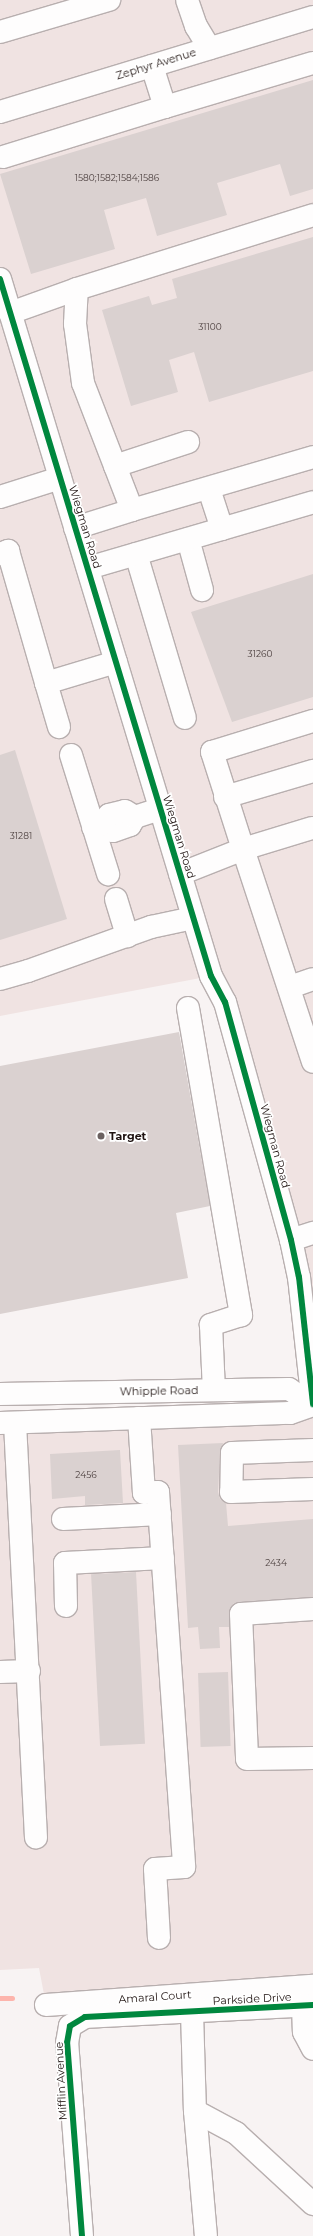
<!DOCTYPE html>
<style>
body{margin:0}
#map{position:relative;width:313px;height:2236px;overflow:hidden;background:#f8f3f3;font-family:Montserrat,sans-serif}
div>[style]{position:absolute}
.built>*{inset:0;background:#f0e3e2}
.stream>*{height:5px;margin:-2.5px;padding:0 2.5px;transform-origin:2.5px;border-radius:2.5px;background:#fdb4ac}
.building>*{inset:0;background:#dad1d0;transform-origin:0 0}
.roads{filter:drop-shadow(1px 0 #b8afaf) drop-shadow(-1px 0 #b8afaf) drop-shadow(0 1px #b8afaf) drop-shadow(0 -1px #b8afaf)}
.minor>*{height:22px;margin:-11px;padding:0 11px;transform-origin:11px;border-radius:11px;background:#fefdfd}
.major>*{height:22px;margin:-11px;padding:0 11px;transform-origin:11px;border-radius:11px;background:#fefdfd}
.cycleway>*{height:6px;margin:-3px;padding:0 3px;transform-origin:3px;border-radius:3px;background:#00873e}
.dots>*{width:11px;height:11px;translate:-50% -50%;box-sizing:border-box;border:2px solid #fff;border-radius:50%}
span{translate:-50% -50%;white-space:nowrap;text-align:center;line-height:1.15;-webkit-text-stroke:3.5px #fff;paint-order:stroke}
.number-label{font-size:9px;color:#4e4241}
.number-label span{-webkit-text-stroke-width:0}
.street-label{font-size:11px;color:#1f1311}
.poi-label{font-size:11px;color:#1f1311;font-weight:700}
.left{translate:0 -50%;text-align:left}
</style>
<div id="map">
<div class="built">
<div style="clip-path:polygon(0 0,313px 0,313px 1404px,299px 1277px,211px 976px,0 1016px)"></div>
<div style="clip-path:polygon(313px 1405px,313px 1986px,46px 2005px,39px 1968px,0 1970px,0 1423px)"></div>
</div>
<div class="stream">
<div style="left:0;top:1998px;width:12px"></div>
</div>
<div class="building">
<div style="clip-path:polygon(313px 80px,313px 189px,290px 196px,280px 164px,217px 183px,227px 215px,157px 236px,146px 198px,104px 210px,115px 249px,31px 274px,0 174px)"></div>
<div style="clip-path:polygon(313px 237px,313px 371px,209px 402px,194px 352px,169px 360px,178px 392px,131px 406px,102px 310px,149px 296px,152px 305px,177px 298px,172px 279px)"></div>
<div style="clip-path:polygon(313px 574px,313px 697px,232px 722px,191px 612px)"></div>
<div style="clip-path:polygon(15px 750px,67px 919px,0 940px,0 755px)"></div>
<div style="clip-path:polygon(179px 1032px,210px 1206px,176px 1213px,188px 1278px,0 1314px,0 1066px)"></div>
<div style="clip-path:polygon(223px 1443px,220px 1453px,218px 1492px,220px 1499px,226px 1503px,228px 1526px,313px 1519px,313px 1597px,234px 1603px,230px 1609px,229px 1627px,219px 1627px,220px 1648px,200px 1649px,198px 1627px,188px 1628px,178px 1445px)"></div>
<div style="clip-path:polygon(120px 1450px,123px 1503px,85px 1505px,85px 1496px,52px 1499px,50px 1454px)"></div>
<div style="left:136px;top:1572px;width:172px;height:45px;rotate:87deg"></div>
<div style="left:228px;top:1672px;width:74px;height:30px;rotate:88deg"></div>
</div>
<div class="roads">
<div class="minor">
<div style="left:187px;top:0;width:28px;rotate:71deg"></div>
<div style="left:196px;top:26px;width:26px;rotate:59deg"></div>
<div style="left:0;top:32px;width:114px;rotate:-16.4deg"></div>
<div style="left:152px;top:66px;width:43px;rotate:72.4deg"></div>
<div style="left:165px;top:107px;width:154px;rotate:-16.6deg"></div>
<div style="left:0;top:112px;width:327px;rotate:-16.9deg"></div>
<div style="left:3px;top:157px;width:170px;rotate:-17.2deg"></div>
<div style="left:0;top:279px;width:728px;rotate:73.16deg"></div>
<div style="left:211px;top:976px;width:30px;rotate:62deg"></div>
<div style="left:225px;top:1002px;width:247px;rotate:74.5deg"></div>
<div style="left:291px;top:1240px;width:38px;rotate:78deg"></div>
<div style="left:299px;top:1277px;width:128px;rotate:83.7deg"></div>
<div style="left:10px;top:313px;width:71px;rotate:-19.7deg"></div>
<div style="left:77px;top:289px;width:247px;rotate:-17.4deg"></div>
<div style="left:115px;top:466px;width:77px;rotate:-18.2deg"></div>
<div style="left:209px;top:489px;width:42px;rotate:72deg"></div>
<div style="left:0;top:497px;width:63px;rotate:-17.6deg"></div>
<div style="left:132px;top:510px;width:189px;rotate:-16.3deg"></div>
<div style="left:75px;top:528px;width:60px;rotate:-17.5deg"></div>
<div style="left:132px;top:510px;width:136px;rotate:-111.1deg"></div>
<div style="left:83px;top:383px;width:60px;rotate:-97.7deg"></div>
<div style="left:75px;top:324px;width:35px;rotate:-87deg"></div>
<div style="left:188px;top:539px;width:53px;rotate:74.6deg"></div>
<div style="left:0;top:554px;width:9px;rotate:-21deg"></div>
<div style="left:8px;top:551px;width:137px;rotate:73.9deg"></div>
<div style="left:46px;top:683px;width:73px;rotate:-16.7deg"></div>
<div style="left:136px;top:554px;width:171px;rotate:73.4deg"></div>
<div style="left:88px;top:568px;width:234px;rotate:-16.3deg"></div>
<div style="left:46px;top:683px;width:46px;rotate:73.5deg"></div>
<div style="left:71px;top:755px;width:125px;rotate:72.7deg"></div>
<div style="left:225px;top:797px;width:92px;rotate:-16.5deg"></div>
<div style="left:101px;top:825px;width:13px;rotate:27deg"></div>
<div style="left:113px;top:831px;width:18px;rotate:-19deg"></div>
<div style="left:130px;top:825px;width:9px;rotate:-58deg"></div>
<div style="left:135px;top:817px;width:26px;rotate:-18deg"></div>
<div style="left:93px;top:827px;width:8px;rotate:-14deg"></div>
<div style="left:101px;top:825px;width:13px;rotate:-51deg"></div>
<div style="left:109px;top:815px;width:16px;rotate:-14deg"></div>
<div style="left:125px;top:811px;width:12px;rotate:31deg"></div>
<div style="left:312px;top:828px;width:72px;rotate:163.1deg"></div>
<div style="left:243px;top:849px;width:102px;rotate:-107.7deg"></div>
<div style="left:212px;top:752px;width:106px;rotate:-17.1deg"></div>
<div style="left:180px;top:874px;width:68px;rotate:-21.6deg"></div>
<div style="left:243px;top:849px;width:224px;rotate:71.8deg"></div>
<div style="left:116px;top:899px;width:39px;rotate:73deg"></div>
<div style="left:0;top:979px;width:29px;rotate:-16deg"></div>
<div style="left:28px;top:971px;width:131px;rotate:-19.7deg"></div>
<div style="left:151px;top:927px;width:43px;rotate:-12.1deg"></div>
<div style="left:290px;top:987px;width:24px;rotate:-19deg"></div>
<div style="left:188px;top:1008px;width:312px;rotate:80.2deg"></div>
<div style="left:241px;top:1315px;width:32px;rotate:162deg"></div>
<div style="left:211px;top:1325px;width:65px;rotate:87.4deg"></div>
<div style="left:291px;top:1240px;width:23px;rotate:-18deg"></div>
<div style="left:139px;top:1418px;width:75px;rotate:86.2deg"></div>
<div style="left:144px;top:1493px;width:14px;rotate:-4deg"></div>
<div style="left:158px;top:1492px;width:376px;rotate:86deg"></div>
<div style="left:184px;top:1867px;width:29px;rotate:176deg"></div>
<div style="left:155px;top:1869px;width:69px;rotate:86.7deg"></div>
<div style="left:15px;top:1423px;width:415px;rotate:87.1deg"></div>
<div style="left:313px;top:1450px;width:81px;rotate:177.9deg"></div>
<div style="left:232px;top:1453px;width:39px;rotate:91deg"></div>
<div style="left:231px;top:1492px;width:82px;rotate:-2.1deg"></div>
<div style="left:63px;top:1519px;width:97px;rotate:-3deg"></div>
<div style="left:66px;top:1606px;width:43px;rotate:-91.3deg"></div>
<div style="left:65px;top:1563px;width:98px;rotate:-2.9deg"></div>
<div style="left:313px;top:1609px;width:72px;rotate:176deg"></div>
<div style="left:241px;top:1614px;width:145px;rotate:87.6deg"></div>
<div style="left:247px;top:1759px;width:66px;rotate:-0.9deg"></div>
<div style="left:0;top:1672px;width:29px;rotate:-2deg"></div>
<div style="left:46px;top:2005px;width:268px;rotate:-4.1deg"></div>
<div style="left:303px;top:2006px;width:26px;rotate:88deg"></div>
<div style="left:304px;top:2032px;width:19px;rotate:62deg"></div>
<div style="left:192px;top:2012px;width:99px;rotate:88.3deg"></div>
<div style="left:195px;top:2111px;width:125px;rotate:85deg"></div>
<div style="left:195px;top:2111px;width:47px;rotate:28.2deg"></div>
<div style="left:236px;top:2133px;width:105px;rotate:42.7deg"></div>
<div style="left:82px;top:2236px;width:194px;rotate:-94.4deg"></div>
<div style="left:67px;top:2043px;width:17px;rotate:-80deg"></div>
<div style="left:70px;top:2026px;width:17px;rotate:-31deg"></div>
<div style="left:85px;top:2017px;width:228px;rotate:-3deg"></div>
</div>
<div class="major">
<div style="left:0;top:1394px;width:289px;rotate:-1deg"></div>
<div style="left:289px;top:1389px;width:29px;rotate:34deg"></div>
<div style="left:0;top:1423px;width:290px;rotate:-2deg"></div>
<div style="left:290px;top:1413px;width:24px;rotate:-19deg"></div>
</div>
</div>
<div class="cycleway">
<div style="left:0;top:279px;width:728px;rotate:73.16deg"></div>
<div style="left:211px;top:976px;width:30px;rotate:62deg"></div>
<div style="left:225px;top:1002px;width:247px;rotate:74.5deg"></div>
<div style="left:291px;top:1240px;width:38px;rotate:78deg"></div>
<div style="left:299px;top:1277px;width:128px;rotate:83.7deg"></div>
<div style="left:82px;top:2236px;width:194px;rotate:-94.4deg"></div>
<div style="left:67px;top:2043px;width:17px;rotate:-80deg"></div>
<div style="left:70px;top:2026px;width:17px;rotate:-31deg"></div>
<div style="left:85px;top:2017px;width:228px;rotate:-3deg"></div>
</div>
<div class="dots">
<div style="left:101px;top:1136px;background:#6b6160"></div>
</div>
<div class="number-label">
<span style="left:117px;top:178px">1580;1582;1584;1586</span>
<span style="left:210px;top:327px">31100</span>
<span style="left:260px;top:654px">31260</span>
<span style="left:21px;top:836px">31281</span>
<span style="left:86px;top:1475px">2456</span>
<span style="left:276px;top:1563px">2434</span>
</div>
<div class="street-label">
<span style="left:156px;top:64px;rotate:-17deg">Zephyr Avenue</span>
<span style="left:85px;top:527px;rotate:73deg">Wiegman Road</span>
<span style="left:179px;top:837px;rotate:73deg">Wiegman Road</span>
<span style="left:275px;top:1146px;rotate:75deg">Wiegman Road</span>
<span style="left:159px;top:1391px;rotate:-1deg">Whipple Road</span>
<span style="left:155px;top:1997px;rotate:-4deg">Amaral Court</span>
<span style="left:252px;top:1999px;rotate:-3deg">Parkside Drive</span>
<span style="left:61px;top:2081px;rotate:-93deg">Mifflin Avenue</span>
</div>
<div class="poi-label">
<span class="left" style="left:109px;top:1136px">Target</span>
</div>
</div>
